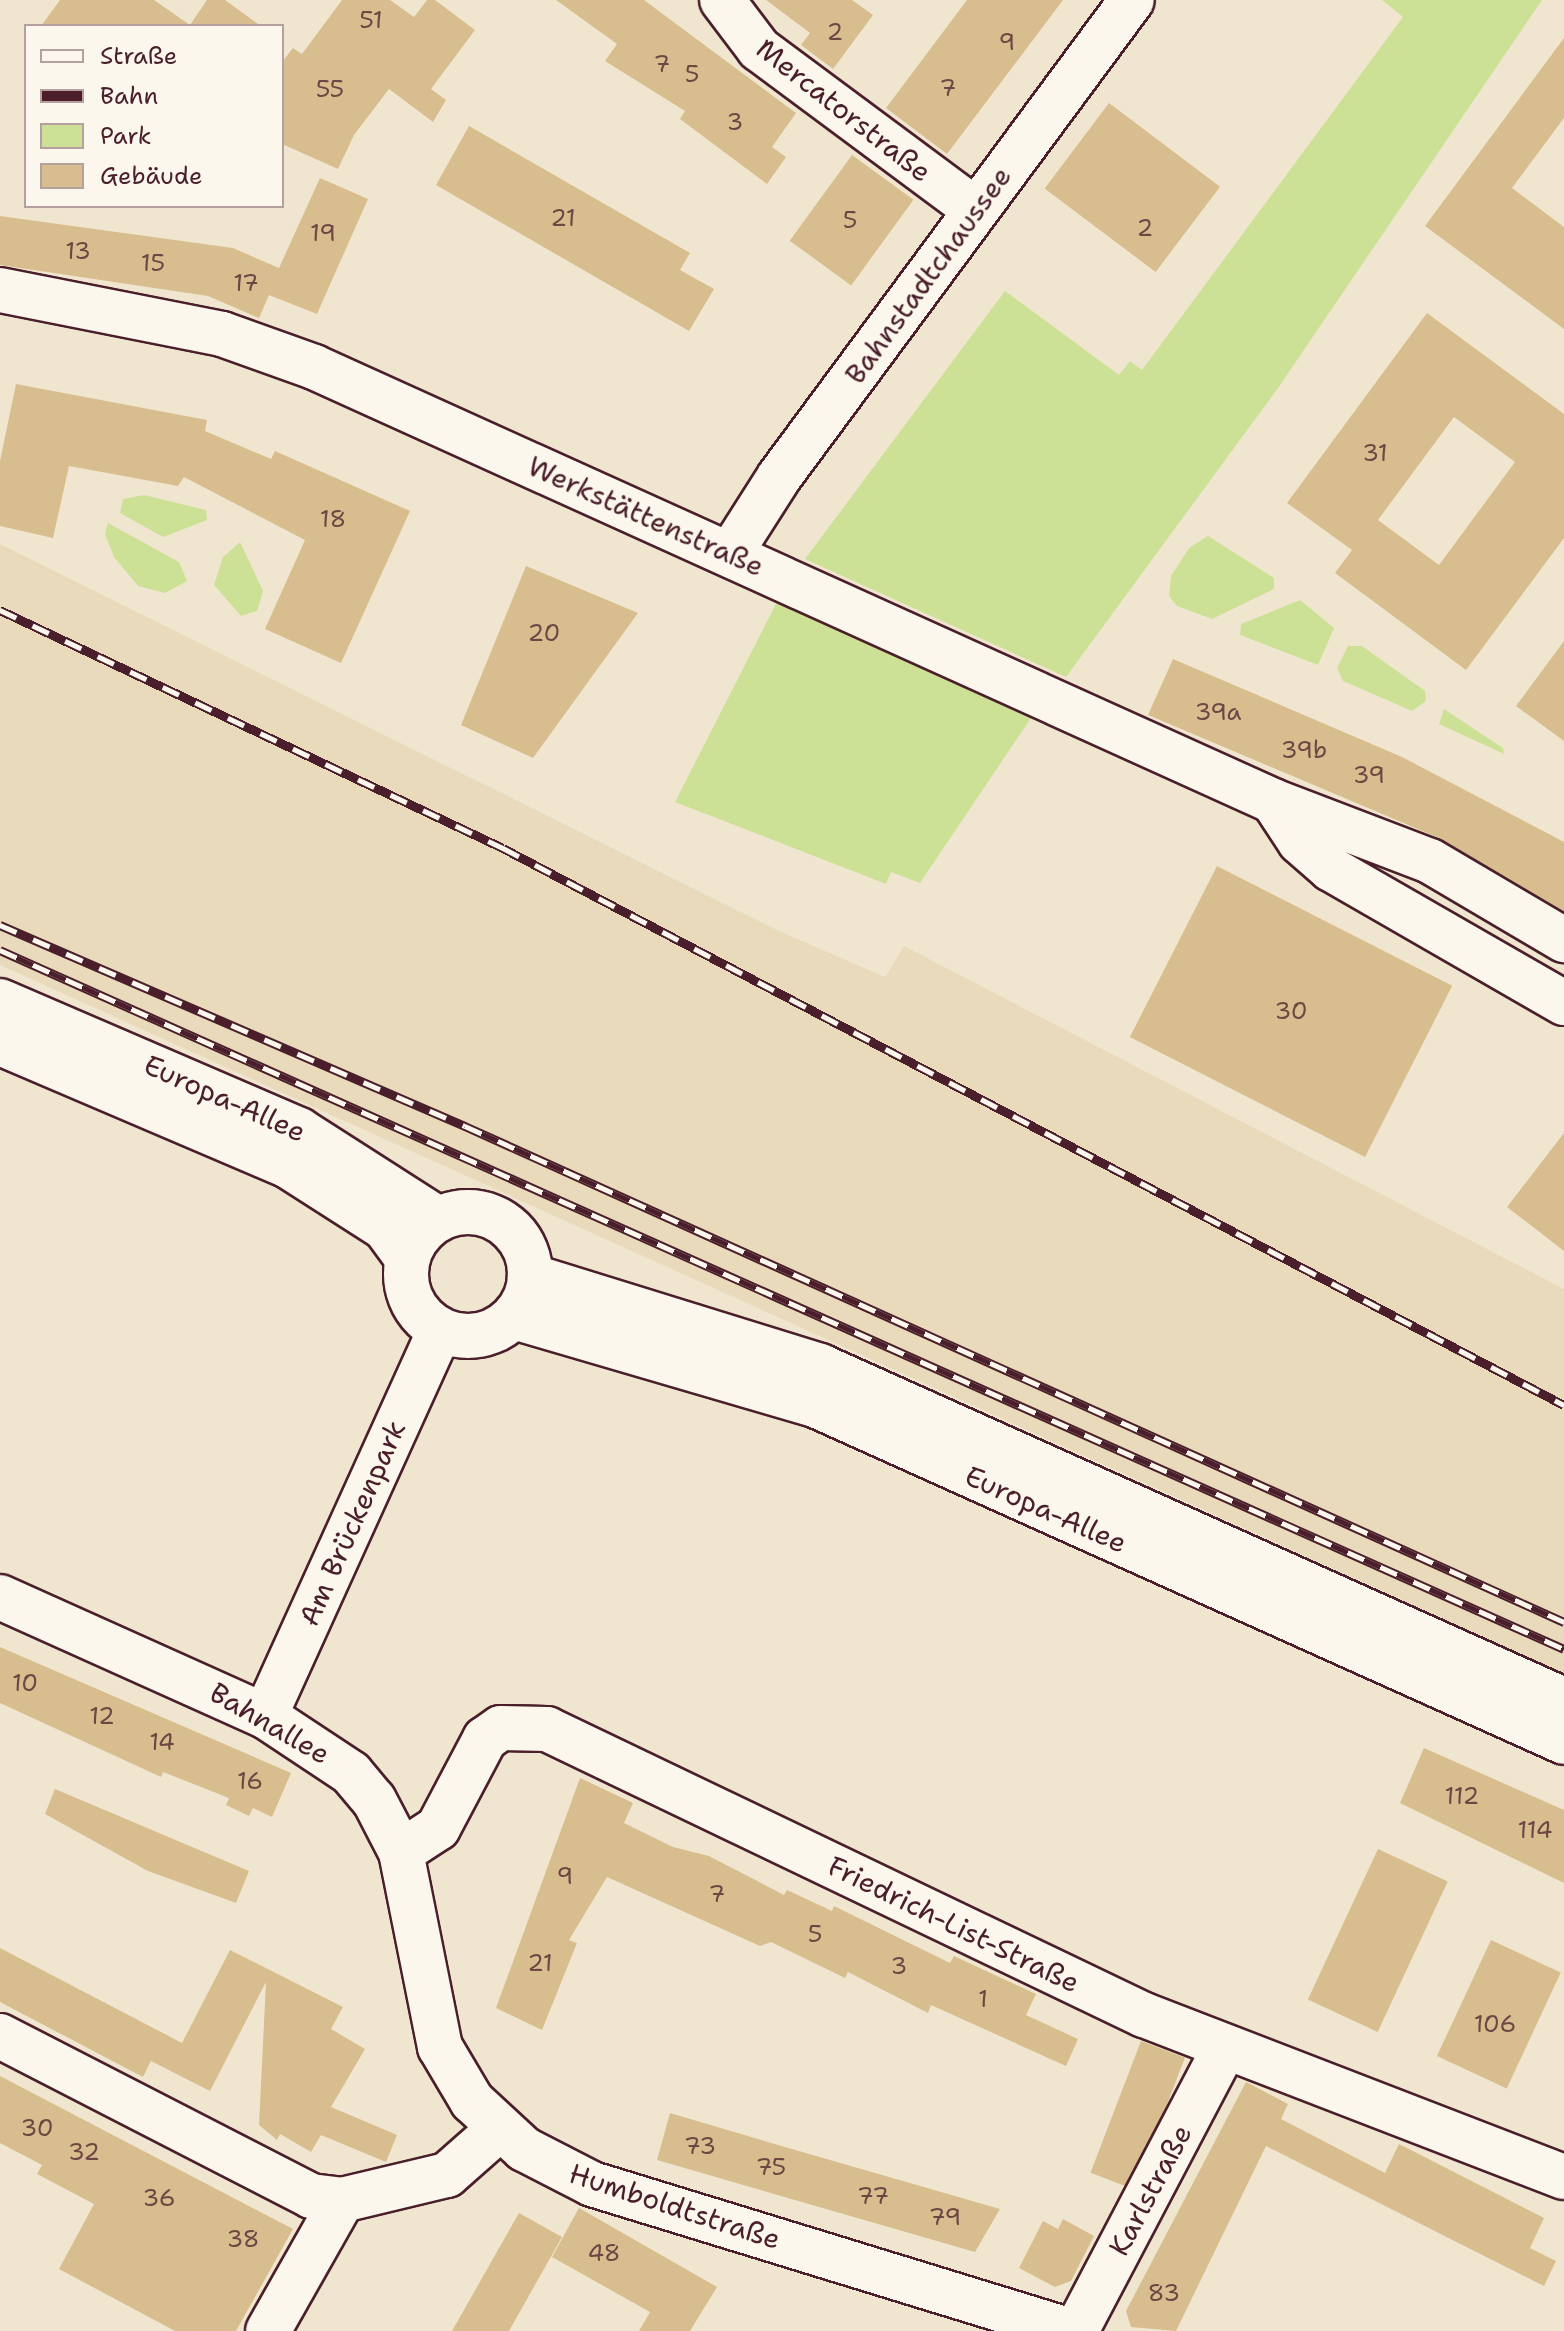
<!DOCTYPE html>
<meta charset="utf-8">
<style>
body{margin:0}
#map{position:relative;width:1564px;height:2331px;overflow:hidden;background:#f0e6d0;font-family:"Shantell Sans",sans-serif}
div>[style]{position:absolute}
.built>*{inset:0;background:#e9dabc}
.green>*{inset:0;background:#cde196}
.building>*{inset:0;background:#d8be8e;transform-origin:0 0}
.roads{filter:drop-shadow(2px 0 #4a1f2b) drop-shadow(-2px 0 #4a1f2b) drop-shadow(0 2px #4a1f2b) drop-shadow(0 -2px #4a1f2b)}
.minor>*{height:44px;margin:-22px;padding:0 22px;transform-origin:22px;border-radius:22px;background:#fbf7ec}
.major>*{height:44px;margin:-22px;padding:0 22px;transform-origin:22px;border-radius:22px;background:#fbf7ec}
.major>.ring{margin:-22px;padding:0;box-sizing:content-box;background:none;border:44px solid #fbf7ec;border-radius:50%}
.rail>*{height:9px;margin-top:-4.5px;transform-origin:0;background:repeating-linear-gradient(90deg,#fbf7ec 0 18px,#4a1f2b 0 36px);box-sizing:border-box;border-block:2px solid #4a1f2b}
span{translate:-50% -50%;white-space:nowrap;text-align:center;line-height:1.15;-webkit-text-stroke:7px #fbf7ec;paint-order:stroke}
.number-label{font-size:24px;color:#6e4744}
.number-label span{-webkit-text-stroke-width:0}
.street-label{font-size:28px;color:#4a1f2b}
.legend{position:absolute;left:24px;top:24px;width:260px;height:184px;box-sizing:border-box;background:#fbf7ec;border:2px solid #b4a19f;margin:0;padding:10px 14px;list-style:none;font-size:24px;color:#4a1f2b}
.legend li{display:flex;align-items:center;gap:16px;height:40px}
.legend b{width:40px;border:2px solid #b4a19f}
</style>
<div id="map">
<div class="built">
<div style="clip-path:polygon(0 544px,779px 931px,885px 977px,904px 946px,1564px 1289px,1564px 1673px,0 965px)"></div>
</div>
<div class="green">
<div style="clip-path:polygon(1382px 0,1542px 0,1278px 388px,1066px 677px,805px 559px,1005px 291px,1119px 375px,1130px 361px,1142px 370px,1403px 17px)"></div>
<div style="clip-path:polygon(144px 495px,206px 510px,207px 520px,163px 537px,120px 513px,123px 499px)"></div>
<div style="clip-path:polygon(108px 523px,179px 562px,187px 581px,165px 593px,138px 586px,114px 557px,105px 534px)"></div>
<div style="clip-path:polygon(1208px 536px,1274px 578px,1274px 589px,1212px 619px,1177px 606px,1169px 596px,1171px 576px,1189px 548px)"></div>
<div style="clip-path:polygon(240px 542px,263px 591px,257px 611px,241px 616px,214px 585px,223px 557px)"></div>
<div style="clip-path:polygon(779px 598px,1035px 712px,920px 883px,891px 872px,886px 884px,675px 802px)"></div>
<div style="clip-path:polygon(1300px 600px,1334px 628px,1318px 665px,1240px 635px,1241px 624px)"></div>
<div style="clip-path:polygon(1348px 646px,1362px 646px,1425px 691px,1426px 701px,1412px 711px,1343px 681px,1337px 668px)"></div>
<div style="clip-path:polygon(1444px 709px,1503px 748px,1504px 754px,1439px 724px)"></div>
</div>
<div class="building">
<div style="clip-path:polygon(60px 0,154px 0,190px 25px,207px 0,225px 0,261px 26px,41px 26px)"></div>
<div style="clip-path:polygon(342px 0,390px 0,414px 17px,427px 0,435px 0,475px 30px,431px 89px,446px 100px,433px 122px,389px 89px,354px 135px,338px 169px,282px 144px,282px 62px,293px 48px,302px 54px)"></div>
<div style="clip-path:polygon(556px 0,644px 0,796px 113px,772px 147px,786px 157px,767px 184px,680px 119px,685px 111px,605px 61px,617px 44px)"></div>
<div style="clip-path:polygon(766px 0,852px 0,873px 15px,833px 69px,801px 45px,810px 33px)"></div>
<div style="clip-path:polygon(967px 0,1063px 0,947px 154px,886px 108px)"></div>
<div style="clip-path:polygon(1564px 38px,1564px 118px,1512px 188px,1564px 227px,1564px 329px,1425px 226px)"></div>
<div style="left:1109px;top:103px;width:139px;height:107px;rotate:37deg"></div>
<div style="clip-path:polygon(469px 126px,690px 253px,680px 270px,714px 289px,689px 331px,436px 185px)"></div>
<div style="left:852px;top:155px;width:76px;height:106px;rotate:36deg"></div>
<div style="clip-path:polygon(320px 178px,368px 199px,317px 314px,269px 295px,259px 318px,208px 296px,0 265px,0 216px,233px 248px,279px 268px)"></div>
<div style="clip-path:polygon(evenodd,1427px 313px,1564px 414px,1564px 538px,1466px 670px,1335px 573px,1352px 550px,1287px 503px,1427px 313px,1454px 417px,1515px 462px,1439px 565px,1378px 520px,1454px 417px)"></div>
<div style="clip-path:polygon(16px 384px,207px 420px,205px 431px,271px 459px,275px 451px,410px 511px,341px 663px,265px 629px,305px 540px,184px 477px,178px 486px,69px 466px,53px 538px,0 526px,0 461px)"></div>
<div style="clip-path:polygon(526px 566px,638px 613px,533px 758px,461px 725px)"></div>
<div style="clip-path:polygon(1564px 641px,1564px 741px,1516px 706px)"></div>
<div style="clip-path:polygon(1173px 659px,1402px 757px,1564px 842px,1564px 911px,1439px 838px,1148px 715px)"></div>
<div style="left:1217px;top:866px;width:264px;height:192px;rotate:27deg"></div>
<div style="clip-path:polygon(1564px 1133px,1564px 1251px,1507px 1207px)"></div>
<div style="clip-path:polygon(0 1647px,291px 1773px,272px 1817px,253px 1808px,249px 1816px,226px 1805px,229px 1798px,163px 1772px,161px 1777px,0 1703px)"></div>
<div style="clip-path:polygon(1424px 1748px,1564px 1810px,1564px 1883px,1400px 1803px)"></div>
<div style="clip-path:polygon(580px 1778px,633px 1803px,624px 1823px,673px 1847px,709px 1856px,784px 1895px,787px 1890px,832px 1911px,834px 1906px,950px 1963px,954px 1956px,1036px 1994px,1026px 2015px,1078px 2039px,1066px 2066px,931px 2005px,928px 2013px,848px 1972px,845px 1978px,771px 1942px,760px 1946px,607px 1877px,569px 1940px,577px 1943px,542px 2030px,496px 2008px)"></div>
<div style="clip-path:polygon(55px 1789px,249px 1871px,236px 1903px,148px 1871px,45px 1814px)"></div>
<div style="left:1378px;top:1849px;width:77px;height:166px;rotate:25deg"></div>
<div style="left:1491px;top:1940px;width:77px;height:128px;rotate:25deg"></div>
<div style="clip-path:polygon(0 1948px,182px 2043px,230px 1950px,343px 2007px,331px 2029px,365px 2049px,331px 2107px,397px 2135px,386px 2162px,321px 2135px,311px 2152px,280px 2134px,277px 2140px,259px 2125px,266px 1982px,210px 2091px,151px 2061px,143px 2077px,0 2002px)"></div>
<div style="left:1141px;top:2041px;width:47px;height:141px;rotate:21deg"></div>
<div style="clip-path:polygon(0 2076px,293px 2229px,236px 2331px,175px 2331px,59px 2269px,94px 2204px,37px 2174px,42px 2165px,0 2143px)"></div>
<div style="clip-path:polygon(1246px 2082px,1288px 2104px,1281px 2119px,1385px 2173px,1399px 2144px,1544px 2218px,1530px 2248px,1556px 2261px,1544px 2286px,1266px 2146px,1176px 2331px,1131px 2327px,1126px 2311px)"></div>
<div style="clip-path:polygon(670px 2113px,785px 2147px,1000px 2209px,975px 2252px,878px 2224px,657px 2160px)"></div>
<div style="clip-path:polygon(579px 2208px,717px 2287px,690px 2331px,639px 2331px,650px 2312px,552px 2257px)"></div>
<div style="clip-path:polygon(519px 2213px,562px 2237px,509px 2331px,452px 2331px)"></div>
<div style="clip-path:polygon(1063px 2219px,1094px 2236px,1071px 2281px,1055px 2287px,1019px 2268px,1043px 2221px,1058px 2229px)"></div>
</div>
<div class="roads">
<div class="minor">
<div style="left:722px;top:0;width:61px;rotate:52.9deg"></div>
<div style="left:759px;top:49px;width:270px;rotate:36.6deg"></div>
<div style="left:0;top:290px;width:226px;rotate:11.2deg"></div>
<div style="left:222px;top:334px;width:98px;rotate:19.7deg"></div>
<div style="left:314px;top:367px;width:1053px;rotate:24.35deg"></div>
<div style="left:1273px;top:801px;width:168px;rotate:20.9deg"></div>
<div style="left:1430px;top:861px;width:156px;rotate:30.5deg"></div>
<div style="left:730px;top:554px;width:91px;rotate:-57.5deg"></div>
<div style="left:779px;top:477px;width:593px;rotate:-53.5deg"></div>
<div style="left:1273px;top:801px;width:49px;rotate:56.6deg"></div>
<div style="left:1300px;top:842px;width:41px;rotate:41.1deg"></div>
<div style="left:1331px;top:869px;width:269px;rotate:29.9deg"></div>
<div style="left:0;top:1597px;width:290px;rotate:24.2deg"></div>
<div style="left:265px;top:1716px;width:103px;rotate:33.5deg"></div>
<div style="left:351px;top:1773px;width:35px;rotate:50deg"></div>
<div style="left:374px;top:1800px;width:59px;rotate:62.6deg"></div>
<div style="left:401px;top:1852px;width:199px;rotate:78.7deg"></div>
<div style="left:440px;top:2047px;width:63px;rotate:59.3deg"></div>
<div style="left:472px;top:2101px;width:71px;rotate:42.7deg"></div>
<div style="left:524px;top:2149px;width:76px;rotate:27.2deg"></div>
<div style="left:592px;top:2184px;width:501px;rotate:17.06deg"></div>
<div style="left:265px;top:1716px;width:424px;rotate:-65.6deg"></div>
<div style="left:401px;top:1852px;width:44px;rotate:-33deg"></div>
<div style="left:438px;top:1828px;width:101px;rotate:-62.2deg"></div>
<div style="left:485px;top:1739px;width:19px;rotate:-35deg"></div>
<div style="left:501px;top:1728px;width:46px;rotate:1.2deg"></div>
<div style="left:547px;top:1729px;width:662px;rotate:25.6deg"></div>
<div style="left:1144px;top:2015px;width:450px;rotate:21.1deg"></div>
<div style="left:0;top:2036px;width:350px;rotate:27.2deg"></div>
<div style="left:311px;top:2196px;width:31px;rotate:7deg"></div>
<div style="left:342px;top:2200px;width:108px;rotate:-13.4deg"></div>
<div style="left:447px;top:2175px;width:68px;rotate:-41.4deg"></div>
<div style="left:268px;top:2331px;width:150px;rotate:-60.5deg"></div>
<div style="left:1076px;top:2331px;width:318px;rotate:-62.3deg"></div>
</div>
<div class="major">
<div style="left:0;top:1001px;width:326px;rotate:23.3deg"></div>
<div style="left:299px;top:1130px;width:165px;rotate:32.6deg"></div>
<div style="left:0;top:1043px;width:313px;rotate:23.1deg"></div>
<div style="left:288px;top:1166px;width:115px;rotate:32.6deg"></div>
<div style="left:385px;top:1228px;width:37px;rotate:54deg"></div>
<div class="ring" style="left:406px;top:1212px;width:80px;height:80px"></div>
<div style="left:530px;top:1276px;width:304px;rotate:17.2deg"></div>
<div style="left:820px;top:1366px;width:816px;rotate:24.18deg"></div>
<div style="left:514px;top:1317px;width:314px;rotate:16.3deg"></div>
<div style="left:815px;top:1405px;width:821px;rotate:24.22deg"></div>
</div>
</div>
<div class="rail">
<div style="left:0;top:610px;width:556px;rotate:25.32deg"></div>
<div style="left:503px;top:848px;width:1198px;rotate:27.7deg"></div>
<div style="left:0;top:925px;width:507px;rotate:23.38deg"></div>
<div style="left:465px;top:1126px;width:1206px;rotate:24.29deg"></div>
<div style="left:0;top:950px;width:1713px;rotate:24.08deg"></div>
</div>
<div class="number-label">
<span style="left:371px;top:21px">51</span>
<span style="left:835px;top:33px">2</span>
<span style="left:1007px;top:43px">9</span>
<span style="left:662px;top:65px">7</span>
<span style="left:692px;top:75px">5</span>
<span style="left:948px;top:89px">7</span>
<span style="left:330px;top:90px">55</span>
<span style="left:735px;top:123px">3</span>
<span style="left:563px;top:219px">21</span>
<span style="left:850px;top:221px">5</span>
<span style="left:1145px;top:229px">2</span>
<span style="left:323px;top:234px">19</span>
<span style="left:78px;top:252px">13</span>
<span style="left:153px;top:264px">15</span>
<span style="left:246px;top:284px">17</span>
<span style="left:1375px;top:454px">31</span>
<span style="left:333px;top:520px">18</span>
<span style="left:544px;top:634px">20</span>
<span style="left:1218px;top:713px">39a</span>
<span style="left:1304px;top:751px">39b</span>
<span style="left:1369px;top:776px">39</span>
<span style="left:1291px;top:1012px">30</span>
<span style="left:25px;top:1684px">10</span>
<span style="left:102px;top:1717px">12</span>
<span style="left:162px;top:1743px">14</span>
<span style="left:250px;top:1782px">16</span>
<span style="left:1462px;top:1797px">112</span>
<span style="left:1535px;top:1831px">114</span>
<span style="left:565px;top:1877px">9</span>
<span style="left:717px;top:1895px">7</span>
<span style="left:815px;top:1935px">5</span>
<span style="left:540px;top:1964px">21</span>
<span style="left:899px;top:1967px">3</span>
<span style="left:983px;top:2000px">1</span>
<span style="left:1495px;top:2025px">106</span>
<span style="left:37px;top:2129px">30</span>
<span style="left:700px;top:2147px">73</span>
<span style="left:84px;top:2153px">32</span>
<span style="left:771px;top:2168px">75</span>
<span style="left:873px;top:2197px">77</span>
<span style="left:159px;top:2199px">36</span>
<span style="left:945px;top:2218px">79</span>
<span style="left:243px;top:2240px">38</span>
<span style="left:604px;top:2254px">48</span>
<span style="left:1164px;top:2294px">83</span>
</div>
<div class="street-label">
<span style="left:844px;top:110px;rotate:38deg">Mercatorstraße</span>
<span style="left:928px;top:275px;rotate:-54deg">Bahnstadtchaussee</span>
<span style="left:646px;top:516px;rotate:24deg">Werkstättenstraße</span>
<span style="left:225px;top:1098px;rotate:24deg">Europa-Allee</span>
<span style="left:1046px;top:1509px;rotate:24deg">Europa-Allee</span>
<span style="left:352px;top:1523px;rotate:-66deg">Am Brückenpark</span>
<span style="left:270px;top:1723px;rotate:30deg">Bahnallee</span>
<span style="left:954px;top:1924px;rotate:26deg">Friedrich-List-Straße</span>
<span style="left:1150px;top:2190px;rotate:-62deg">Karlstraße</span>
<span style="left:675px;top:2206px;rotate:18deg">Humboldtstraße</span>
</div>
<ul class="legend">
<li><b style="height:10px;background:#fbf7ec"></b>Straße</li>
<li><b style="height:10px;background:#4a1f2b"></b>Bahn</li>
<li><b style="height:22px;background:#cde196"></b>Park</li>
<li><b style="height:22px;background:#d8be8e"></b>Gebäude</li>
</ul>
</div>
